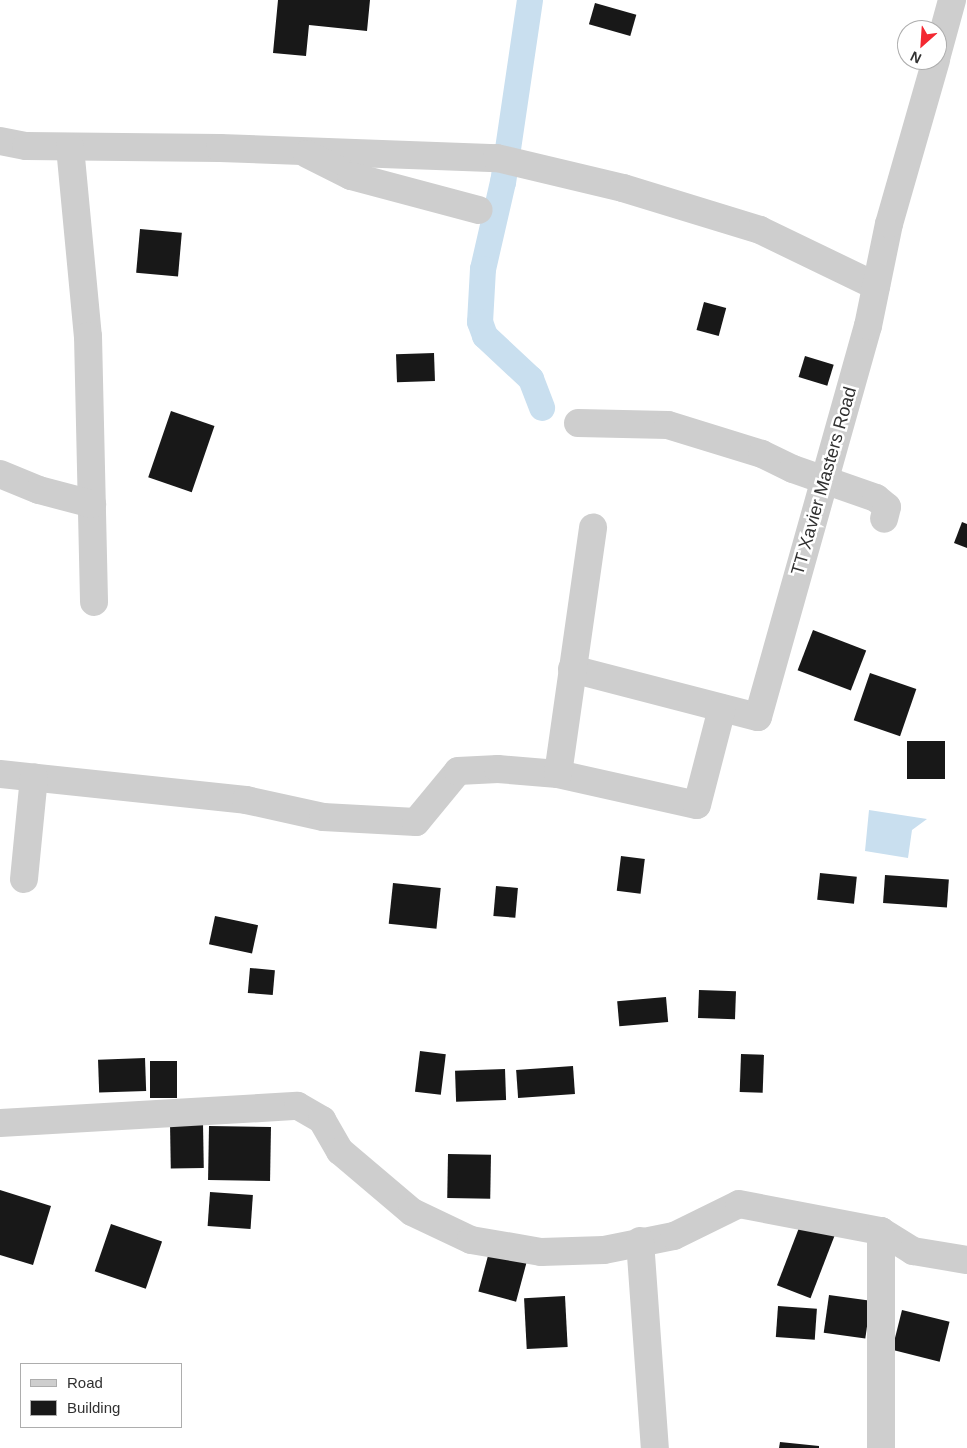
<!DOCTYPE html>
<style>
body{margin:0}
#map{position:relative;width:967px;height:1448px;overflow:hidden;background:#fff;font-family:Helvetica,sans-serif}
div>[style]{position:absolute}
.water>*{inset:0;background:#c9dfef}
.canal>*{height:26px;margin:-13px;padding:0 13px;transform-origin:13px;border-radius:13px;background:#c9dfef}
.building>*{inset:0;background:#181818;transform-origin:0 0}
.minor>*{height:28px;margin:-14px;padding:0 14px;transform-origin:14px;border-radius:14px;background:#cecece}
span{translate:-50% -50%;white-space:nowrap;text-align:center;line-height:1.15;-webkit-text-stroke:5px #fff;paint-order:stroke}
.street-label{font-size:18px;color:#313131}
.legend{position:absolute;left:20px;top:1363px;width:162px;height:65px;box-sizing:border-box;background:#fff;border:1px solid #adadad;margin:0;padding:6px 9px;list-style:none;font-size:15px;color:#313131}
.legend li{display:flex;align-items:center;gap:10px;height:25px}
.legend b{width:25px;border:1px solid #adadad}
.north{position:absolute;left:897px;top:20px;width:50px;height:50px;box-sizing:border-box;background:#fff;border:1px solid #adadad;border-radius:50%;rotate:206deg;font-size:14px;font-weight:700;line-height:20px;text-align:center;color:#313131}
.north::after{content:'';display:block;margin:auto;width:18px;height:22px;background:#f32831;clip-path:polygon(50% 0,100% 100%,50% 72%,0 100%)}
</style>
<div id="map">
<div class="water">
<div style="clip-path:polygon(869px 810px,927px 819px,912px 830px,908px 858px,865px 851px)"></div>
</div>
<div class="canal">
<div style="left:530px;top:0;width:184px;rotate:98.4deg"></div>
<div style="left:503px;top:182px;width:89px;rotate:102.9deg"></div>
<div style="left:483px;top:269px;width:53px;rotate:93.2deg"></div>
<div style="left:480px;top:322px;width:15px;rotate:70deg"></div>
<div style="left:485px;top:336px;width:63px;rotate:43.1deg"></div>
<div style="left:531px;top:379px;width:31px;rotate:69deg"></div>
</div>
<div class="building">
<div style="clip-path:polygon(278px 0,370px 0,367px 31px,309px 25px,306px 56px,273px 53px)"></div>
<div style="left:595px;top:3px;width:43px;height:22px;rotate:16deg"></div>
<div style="left:140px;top:229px;width:42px;height:44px;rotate:5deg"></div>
<div style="left:704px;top:302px;width:23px;height:29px;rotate:15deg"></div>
<div style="left:434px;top:353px;width:28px;height:38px;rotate:88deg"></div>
<div style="left:805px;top:356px;width:30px;height:22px;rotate:17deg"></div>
<div style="left:171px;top:411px;width:46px;height:70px;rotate:19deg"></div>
<div style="clip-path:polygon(962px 522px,967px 524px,967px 548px,954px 543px)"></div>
<div style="left:813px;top:630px;width:57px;height:43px;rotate:21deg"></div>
<div style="left:870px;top:673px;width:49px;height:50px;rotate:19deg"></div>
<div style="left:907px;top:741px;width:38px;height:38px"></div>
<div style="left:621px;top:856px;width:24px;height:35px;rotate:7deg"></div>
<div style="left:820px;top:873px;width:37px;height:27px;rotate:6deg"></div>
<div style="left:885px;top:875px;width:64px;height:28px;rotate:4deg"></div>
<div style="left:393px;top:883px;width:48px;height:41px;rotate:6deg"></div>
<div style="left:496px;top:886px;width:22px;height:30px;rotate:5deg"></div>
<div style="left:215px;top:916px;width:44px;height:29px;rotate:12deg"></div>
<div style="left:250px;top:968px;width:25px;height:25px;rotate:5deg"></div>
<div style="left:699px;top:990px;width:37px;height:28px;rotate:2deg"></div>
<div style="left:666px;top:997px;width:25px;height:49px;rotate:85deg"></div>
<div style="left:420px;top:1051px;width:26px;height:41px;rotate:7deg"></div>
<div style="left:741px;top:1054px;width:23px;height:38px;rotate:2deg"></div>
<div style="left:145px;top:1058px;width:33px;height:47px;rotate:88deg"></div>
<div style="left:150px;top:1061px;width:27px;height:37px"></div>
<div style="left:573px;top:1066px;width:28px;height:57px;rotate:86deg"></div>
<div style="left:505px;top:1069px;width:31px;height:50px;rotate:88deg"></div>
<div style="left:203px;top:1123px;width:45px;height:33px;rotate:89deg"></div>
<div style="left:209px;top:1126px;width:62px;height:54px;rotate:1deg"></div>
<div style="left:448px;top:1154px;width:43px;height:44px;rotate:1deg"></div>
<div style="clip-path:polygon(0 1190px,51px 1206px,33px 1265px,0 1255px)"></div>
<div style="left:210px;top:1192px;width:43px;height:34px;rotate:4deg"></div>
<div style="left:802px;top:1220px;width:36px;height:70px;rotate:21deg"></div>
<div style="left:111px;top:1224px;width:54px;height:50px;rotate:19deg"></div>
<div style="left:489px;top:1252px;width:39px;height:41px;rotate:15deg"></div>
<div style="left:829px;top:1295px;width:42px;height:38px;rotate:8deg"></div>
<div style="left:565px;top:1296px;width:51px;height:41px;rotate:87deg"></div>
<div style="left:778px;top:1306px;width:39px;height:31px;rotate:4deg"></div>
<div style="left:902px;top:1310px;width:49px;height:41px;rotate:14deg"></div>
<div style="clip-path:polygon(780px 1442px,819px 1446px,819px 1448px,779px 1448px)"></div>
</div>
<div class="minor">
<div style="left:937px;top:55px;width:57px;rotate:-74.7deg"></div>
<div style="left:0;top:141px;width:26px;rotate:11deg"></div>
<div style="left:26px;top:146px;width:194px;rotate:0.6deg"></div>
<div style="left:220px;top:148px;width:277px;rotate:2.1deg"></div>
<div style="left:497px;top:158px;width:130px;rotate:13.4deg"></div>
<div style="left:623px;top:188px;width:143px;rotate:17deg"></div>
<div style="left:760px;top:230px;width:129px;rotate:25.8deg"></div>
<div style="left:70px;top:147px;width:190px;rotate:84.6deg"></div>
<div style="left:88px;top:336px;width:266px;rotate:88.7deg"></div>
<div style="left:307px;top:154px;width:49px;rotate:26.6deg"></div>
<div style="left:351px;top:176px;width:132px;rotate:14.9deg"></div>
<div style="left:578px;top:423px;width:90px;rotate:1.3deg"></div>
<div style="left:668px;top:425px;width:98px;rotate:17.1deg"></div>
<div style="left:762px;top:454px;width:34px;rotate:26deg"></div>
<div style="left:793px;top:469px;width:88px;rotate:19.3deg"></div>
<div style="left:876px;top:498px;width:14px;rotate:39deg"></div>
<div style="left:887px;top:507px;width:12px;rotate:104deg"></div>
<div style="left:0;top:474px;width:42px;rotate:22.3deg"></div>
<div style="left:39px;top:490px;width:55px;rotate:14.8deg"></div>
<div style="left:572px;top:669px;width:192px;rotate:14.5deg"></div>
<div style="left:758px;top:717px;width:406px;rotate:-74.3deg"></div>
<div style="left:868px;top:326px;width:104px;rotate:-78.4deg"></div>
<div style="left:889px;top:224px;width:171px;rotate:-74deg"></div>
<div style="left:0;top:774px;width:247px;rotate:6deg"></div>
<div style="left:246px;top:800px;width:79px;rotate:12.4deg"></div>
<div style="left:323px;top:817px;width:93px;rotate:3.1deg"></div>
<div style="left:416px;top:822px;width:66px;rotate:-50.5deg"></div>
<div style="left:458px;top:771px;width:40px;rotate:-2.9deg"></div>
<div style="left:498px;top:769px;width:60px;rotate:4.8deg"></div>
<div style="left:558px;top:774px;width:142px;rotate:12.6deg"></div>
<div style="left:697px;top:805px;width:100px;rotate:-75.5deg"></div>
<div style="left:558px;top:774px;width:249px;rotate:-81.9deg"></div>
<div style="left:24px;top:879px;width:102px;rotate:-84.4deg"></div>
<div style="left:0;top:1123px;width:298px;rotate:-3.3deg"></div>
<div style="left:298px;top:1106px;width:28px;rotate:30deg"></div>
<div style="left:322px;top:1120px;width:36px;rotate:60deg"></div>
<div style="left:340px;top:1151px;width:94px;rotate:40.3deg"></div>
<div style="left:412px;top:1212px;width:65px;rotate:25.4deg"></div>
<div style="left:471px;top:1240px;width:71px;rotate:9.7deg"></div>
<div style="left:541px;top:1252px;width:63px;rotate:-1.8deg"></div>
<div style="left:604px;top:1250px;width:71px;rotate:-11.3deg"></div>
<div style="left:674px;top:1236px;width:72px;rotate:-26.2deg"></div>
<div style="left:739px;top:1204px;width:145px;rotate:10.8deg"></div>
<div style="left:881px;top:1231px;width:38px;rotate:32deg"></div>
<div style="left:913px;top:1251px;width:55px;rotate:9.5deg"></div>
<div style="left:640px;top:1241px;width:208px;rotate:85.9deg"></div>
<div style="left:881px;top:1448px;width:217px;rotate:-90deg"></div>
</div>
<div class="street-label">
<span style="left:824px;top:481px;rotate:-74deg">TT Xavier Masters Road</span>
</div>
<ul class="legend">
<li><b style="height:6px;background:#cecece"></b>Road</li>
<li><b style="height:14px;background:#181818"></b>Building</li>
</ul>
<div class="north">N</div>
</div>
